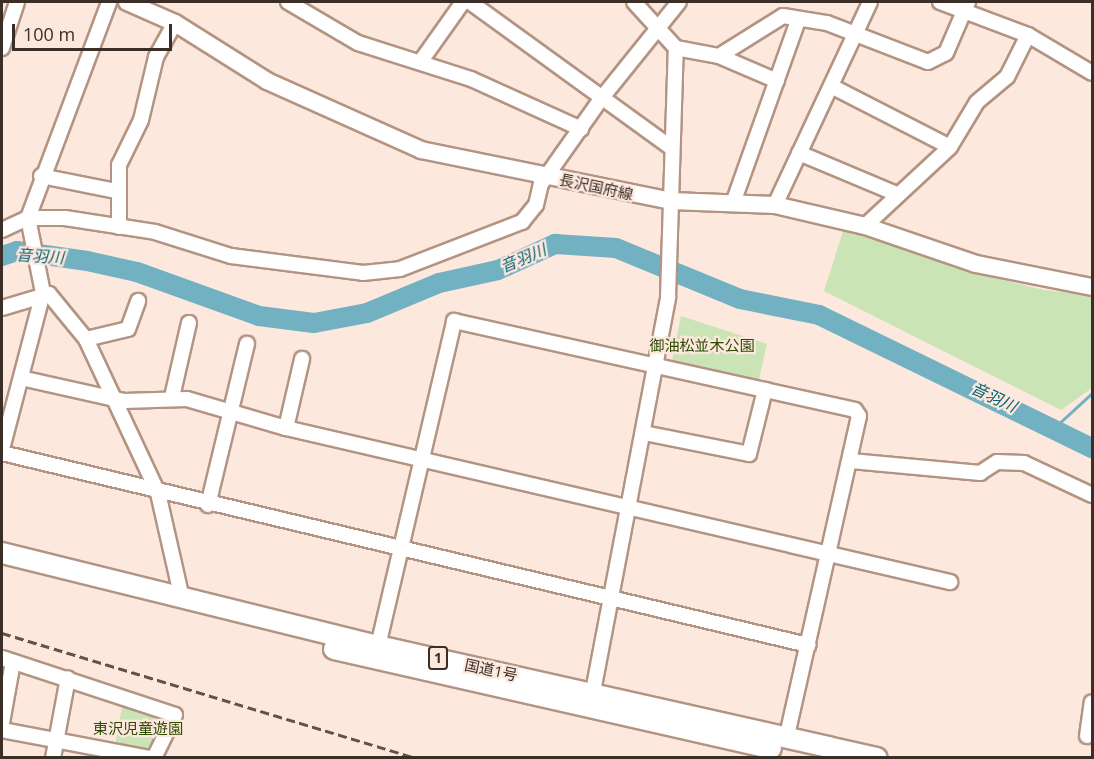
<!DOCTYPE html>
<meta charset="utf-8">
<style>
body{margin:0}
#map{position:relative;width:1094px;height:759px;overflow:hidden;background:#fde8de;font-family:"Open Sans","Noto Sans JP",sans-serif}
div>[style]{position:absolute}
.green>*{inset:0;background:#cbe4b5}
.stream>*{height:3px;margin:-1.5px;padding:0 1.5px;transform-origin:1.5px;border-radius:1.5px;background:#71b1c1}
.river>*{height:20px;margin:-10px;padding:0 10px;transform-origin:10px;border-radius:10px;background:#71b1c1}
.roads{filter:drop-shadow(2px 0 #b39483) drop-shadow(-2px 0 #b39483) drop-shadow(0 2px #b39483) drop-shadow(0 -2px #b39483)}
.minor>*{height:14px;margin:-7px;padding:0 7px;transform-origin:7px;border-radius:7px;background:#fff}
.major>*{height:16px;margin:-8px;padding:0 8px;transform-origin:8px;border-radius:8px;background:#fff}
.highway>*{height:20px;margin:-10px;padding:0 10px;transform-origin:10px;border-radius:10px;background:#fff}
.rail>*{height:3px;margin-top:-1.5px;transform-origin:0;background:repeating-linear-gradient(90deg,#61534b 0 9px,transparent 0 13.5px)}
span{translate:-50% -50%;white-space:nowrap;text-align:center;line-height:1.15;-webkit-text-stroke:4.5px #fde8de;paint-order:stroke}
.shield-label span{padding:2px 4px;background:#fde8de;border:2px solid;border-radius:4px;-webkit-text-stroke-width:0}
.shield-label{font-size:14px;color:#3b2e27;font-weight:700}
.street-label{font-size:15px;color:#3b2e27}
.park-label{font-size:15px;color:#2d4900}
.water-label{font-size:16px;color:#026172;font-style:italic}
.frame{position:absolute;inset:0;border:3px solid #3b2e27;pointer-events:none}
.scale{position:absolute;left:12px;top:24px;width:160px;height:27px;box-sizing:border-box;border:3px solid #3b2e27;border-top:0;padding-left:8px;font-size:18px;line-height:21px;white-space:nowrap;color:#3b2e27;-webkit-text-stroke:4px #fde8de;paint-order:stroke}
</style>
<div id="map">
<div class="green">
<div style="clip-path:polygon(845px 225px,974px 273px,1044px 290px,1092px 295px,1092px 388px,1061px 410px,824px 291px)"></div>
<div style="clip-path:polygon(681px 316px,767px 344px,758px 384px,671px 366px)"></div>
<div style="clip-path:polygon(123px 701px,170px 718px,152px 752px,115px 746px)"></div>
</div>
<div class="stream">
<div style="left:1056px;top:426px;width:49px;rotate:-42.5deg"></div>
</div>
<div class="river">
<div style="left:2px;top:256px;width:16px;rotate:-18deg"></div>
<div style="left:17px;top:251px;width:71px;rotate:8.1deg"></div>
<div style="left:87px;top:261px;width:51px;rotate:12.4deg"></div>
<div style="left:137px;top:272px;width:130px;rotate:19.8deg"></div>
<div style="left:259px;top:316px;width:55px;rotate:7.3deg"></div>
<div style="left:314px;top:323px;width:54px;rotate:-10.7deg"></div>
<div style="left:367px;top:313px;width:78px;rotate:-22.6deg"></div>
<div style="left:439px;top:283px;width:60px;rotate:-12.4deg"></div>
<div style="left:498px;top:270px;width:63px;rotate:-24.5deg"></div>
<div style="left:555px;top:244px;width:61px;rotate:3.8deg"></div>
<div style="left:616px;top:248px;width:134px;rotate:22.4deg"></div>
<div style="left:740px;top:299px;width:81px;rotate:11.4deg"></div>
<div style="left:819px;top:315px;width:304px;rotate:26deg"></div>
</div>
<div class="roads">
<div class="minor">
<div style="left:288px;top:2px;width:81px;rotate:30.4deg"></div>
<div style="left:358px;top:43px;width:119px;rotate:17.7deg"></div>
<div style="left:471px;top:79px;width:121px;rotate:24.4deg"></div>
<div style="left:470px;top:2px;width:247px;rotate:35.9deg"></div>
<div style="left:940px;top:2px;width:94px;rotate:20.6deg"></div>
<div style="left:1028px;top:35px;width:74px;rotate:30.7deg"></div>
<div style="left:2px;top:48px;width:48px;rotate:-71.9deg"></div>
<div style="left:676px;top:48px;width:44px;rotate:10.5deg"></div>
<div style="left:719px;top:56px;width:75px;rotate:-32deg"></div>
<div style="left:783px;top:16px;width:45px;rotate:9deg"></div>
<div style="left:827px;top:23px;width:108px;rotate:21.1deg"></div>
<div style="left:928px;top:62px;width:20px;rotate:-27deg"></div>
<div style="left:946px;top:53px;width:56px;rotate:-66.7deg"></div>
<div style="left:719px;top:56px;width:63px;rotate:23.3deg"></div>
<div style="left:421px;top:61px;width:72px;rotate:-54.6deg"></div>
<div style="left:833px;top:87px;width:131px;rotate:27.1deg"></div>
<div style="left:799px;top:153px;width:103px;rotate:22.8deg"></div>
<div style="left:41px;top:176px;width:76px;rotate:11.3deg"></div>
<div style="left:733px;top:203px;width:194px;rotate:-70.4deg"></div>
<div style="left:775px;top:205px;width:224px;rotate:-64.9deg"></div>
<div style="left:865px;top:226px;width:116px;rotate:-42.9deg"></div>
<div style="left:950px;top:147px;width:52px;rotate:-59deg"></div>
<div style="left:977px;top:102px;width:39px;rotate:-40deg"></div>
<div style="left:1007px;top:77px;width:47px;rotate:-63.4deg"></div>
<div style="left:119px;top:227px;width:62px;rotate:-90deg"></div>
<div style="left:119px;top:165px;width:50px;rotate:-63.9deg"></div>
<div style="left:141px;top:120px;width:65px;rotate:-76.6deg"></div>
<div style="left:156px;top:57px;width:39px;rotate:-61deg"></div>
<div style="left:2px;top:230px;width:29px;rotate:-25deg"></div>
<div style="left:28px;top:218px;width:37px"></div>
<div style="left:65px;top:218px;width:91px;rotate:8.8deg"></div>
<div style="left:155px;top:232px;width:80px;rotate:17.5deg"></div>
<div style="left:231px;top:256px;width:133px;rotate:7.3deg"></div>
<div style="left:363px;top:273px;width:37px;rotate:-6deg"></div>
<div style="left:400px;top:269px;width:131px;rotate:-21.1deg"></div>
<div style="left:522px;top:222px;width:22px;rotate:-51deg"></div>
<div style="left:536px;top:205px;width:22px;rotate:-77deg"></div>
<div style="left:541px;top:184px;width:104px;rotate:-54.8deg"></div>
<div style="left:601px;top:99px;width:124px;rotate:-51.2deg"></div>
<div style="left:2px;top:308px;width:49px;rotate:-16.6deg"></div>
<div style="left:49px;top:294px;width:58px;rotate:50.6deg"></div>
<div style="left:86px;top:339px;width:170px;rotate:64.9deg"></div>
<div style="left:158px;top:493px;width:109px;rotate:77.2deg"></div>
<div style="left:86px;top:339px;width:43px;rotate:-13.4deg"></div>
<div style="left:128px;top:329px;width:30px;rotate:-70deg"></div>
<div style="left:21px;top:378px;width:106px;rotate:12.6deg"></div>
<div style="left:124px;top:401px;width:63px;rotate:-1.8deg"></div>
<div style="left:187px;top:399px;width:103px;rotate:16.3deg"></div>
<div style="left:286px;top:428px;width:682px;rotate:13.06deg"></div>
<div style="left:172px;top:397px;width:76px;rotate:-77.1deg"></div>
<div style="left:286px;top:428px;width:71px;rotate:-76.9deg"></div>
<div style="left:644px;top:433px;width:107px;rotate:11.3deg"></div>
<div style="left:749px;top:454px;width:66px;rotate:-76deg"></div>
<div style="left:2px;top:449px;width:161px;rotate:-75.3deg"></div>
<div style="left:43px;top:293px;width:76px;rotate:-101.3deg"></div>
<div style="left:28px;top:218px;width:231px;rotate:-69.4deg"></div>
<div style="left:2px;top:453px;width:829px;rotate:13.4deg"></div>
<div style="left:851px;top:461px;width:130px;rotate:5.3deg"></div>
<div style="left:980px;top:473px;width:20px;rotate:-33deg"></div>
<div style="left:997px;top:462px;width:27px;rotate:2deg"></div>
<div style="left:1024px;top:463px;width:75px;rotate:25.2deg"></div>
<div style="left:208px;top:505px;width:166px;rotate:-76.4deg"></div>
<div style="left:378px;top:646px;width:334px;rotate:-76.8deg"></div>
<div style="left:454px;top:321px;width:319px;rotate:12.5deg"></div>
<div style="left:765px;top:390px;width:92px;rotate:12.5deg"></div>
<div style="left:855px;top:410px;width:7px;rotate:56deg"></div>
<div style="left:859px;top:416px;width:331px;rotate:102.7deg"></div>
<div style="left:2px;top:658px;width:182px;rotate:18.2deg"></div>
<div style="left:175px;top:715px;width:48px;rotate:116deg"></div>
<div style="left:591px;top:702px;width:412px;rotate:-79.2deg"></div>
<div style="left:668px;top:297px;width:249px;rotate:-88.2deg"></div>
<div style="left:676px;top:48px;width:62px;rotate:-132.4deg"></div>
<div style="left:2px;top:723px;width:62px;rotate:-79.8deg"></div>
<div style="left:2px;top:730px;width:151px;rotate:10.7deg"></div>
<div style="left:1087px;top:736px;width:34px;rotate:-82deg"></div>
<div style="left:53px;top:758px;width:81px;rotate:-79.4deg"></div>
</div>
<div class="major">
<div style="left:127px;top:2px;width:52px;rotate:23.6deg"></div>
<div style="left:175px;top:23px;width:109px;rotate:32.2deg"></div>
<div style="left:267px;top:81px;width:169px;rotate:24.1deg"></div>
<div style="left:421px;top:150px;width:255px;rotate:11.5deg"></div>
<div style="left:671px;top:201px;width:104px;rotate:2.2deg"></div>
<div style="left:775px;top:205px;width:92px;rotate:13.1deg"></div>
<div style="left:865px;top:226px;width:117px;rotate:18.9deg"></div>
<div style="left:976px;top:264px;width:118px;rotate:11.2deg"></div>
</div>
<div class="highway">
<div style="left:2px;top:553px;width:387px;rotate:13.9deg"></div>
<div style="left:378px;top:646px;width:511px;rotate:12.65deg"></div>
<div style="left:334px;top:649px;width:448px;rotate:12.8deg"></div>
</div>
</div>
<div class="rail">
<div style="left:2px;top:633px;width:432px;rotate:16.8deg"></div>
</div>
<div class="shield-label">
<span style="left:438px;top:658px">1</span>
</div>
<div class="street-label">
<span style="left:596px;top:187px;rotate:12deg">長沢国府線</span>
<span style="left:491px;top:670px;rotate:12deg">国道1号</span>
</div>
<div class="park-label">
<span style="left:702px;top:346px">御油松並木公園</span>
<span style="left:138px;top:729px">東沢児童遊園</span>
</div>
<div class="water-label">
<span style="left:40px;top:256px;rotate:4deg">音羽川</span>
<span style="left:523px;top:258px;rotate:-23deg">音羽川</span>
<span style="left:994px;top:397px;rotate:25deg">音羽川</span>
</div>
<div class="frame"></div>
<div class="scale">100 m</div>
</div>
